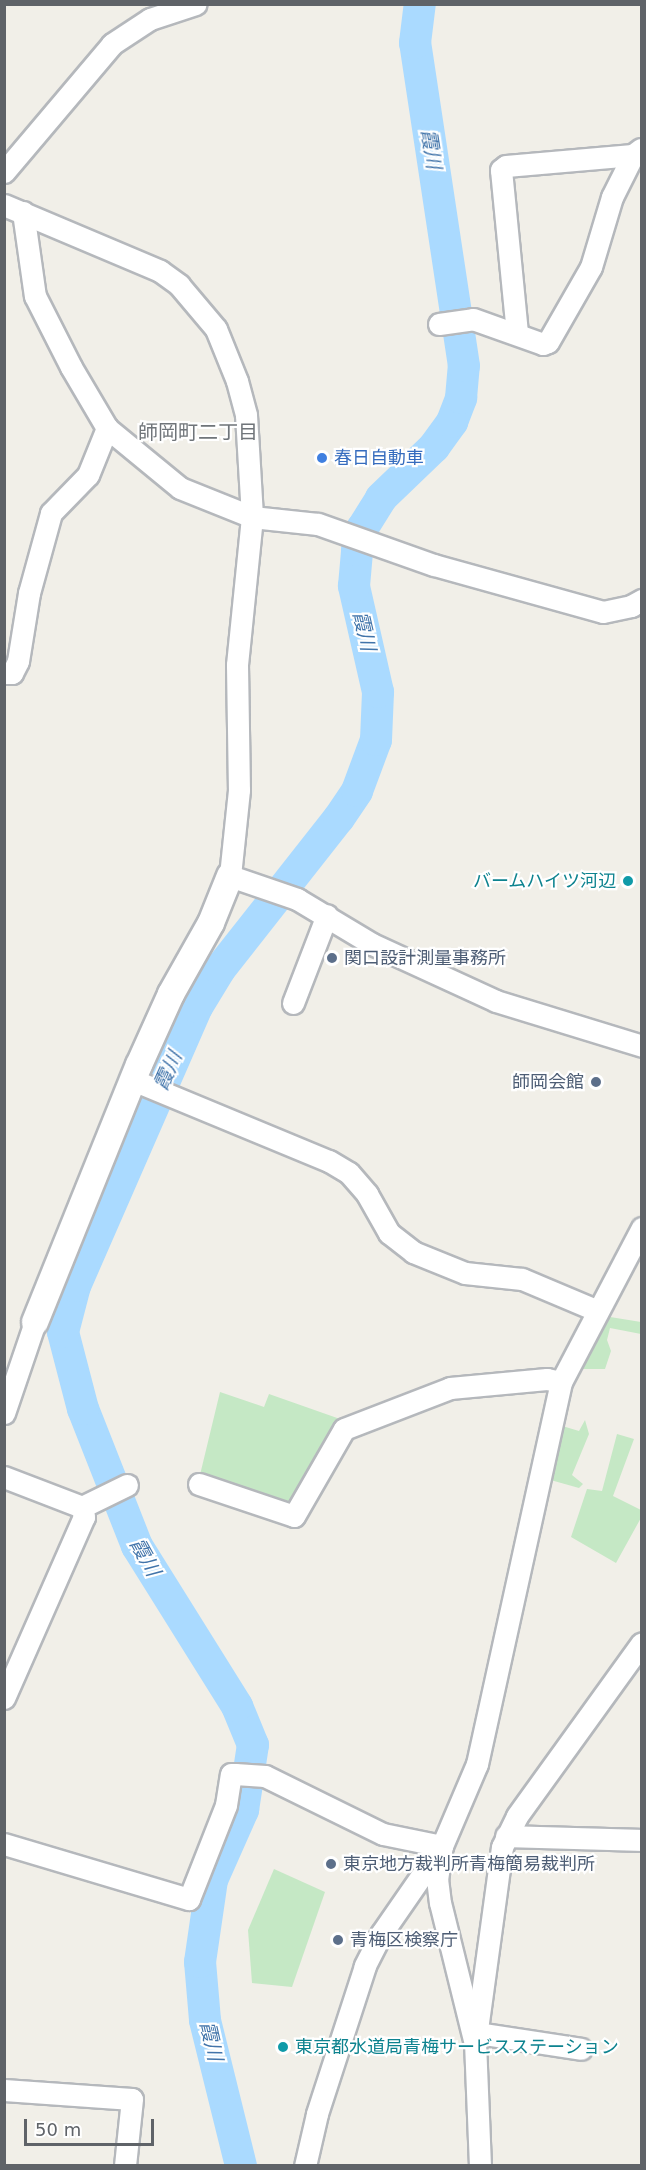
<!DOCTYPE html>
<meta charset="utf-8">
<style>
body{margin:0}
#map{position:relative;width:646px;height:2170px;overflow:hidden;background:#f1efe8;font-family:"DejaVu Sans","Noto Sans JP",sans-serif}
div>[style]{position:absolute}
.green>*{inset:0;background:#c5e8c5}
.river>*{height:32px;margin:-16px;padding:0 16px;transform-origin:16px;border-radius:16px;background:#aadaff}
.roads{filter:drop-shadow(2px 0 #b5b8bc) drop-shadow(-2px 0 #b5b8bc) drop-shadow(0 2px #b5b8bc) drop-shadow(0 -2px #b5b8bc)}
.minor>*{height:21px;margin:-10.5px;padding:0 10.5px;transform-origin:10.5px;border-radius:10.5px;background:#fff}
.tertiary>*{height:26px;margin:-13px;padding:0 13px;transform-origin:13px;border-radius:13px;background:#fff}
.dots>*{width:16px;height:16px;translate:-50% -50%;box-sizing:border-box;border:3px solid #fff;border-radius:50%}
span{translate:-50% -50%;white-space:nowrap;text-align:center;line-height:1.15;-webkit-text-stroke:4.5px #fff;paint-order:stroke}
.shop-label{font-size:18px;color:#366cbe}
.left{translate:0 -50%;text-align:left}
.culture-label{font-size:18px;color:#0d838f}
.right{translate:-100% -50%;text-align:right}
.service-label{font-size:18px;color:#4e5e75}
.water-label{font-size:20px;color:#4174aa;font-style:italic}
.neighbourhood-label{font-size:20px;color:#70757a}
.frame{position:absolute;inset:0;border:6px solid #5f6368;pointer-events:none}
.scale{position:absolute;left:24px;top:2119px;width:130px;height:27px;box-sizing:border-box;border:3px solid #5f6368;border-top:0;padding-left:8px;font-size:18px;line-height:21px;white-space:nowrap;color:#5f6368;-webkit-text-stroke:4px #fff;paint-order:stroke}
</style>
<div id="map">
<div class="green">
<div style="clip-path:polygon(604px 1316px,641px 1322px,641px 1334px,610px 1328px,607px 1340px,611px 1351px,605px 1369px,581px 1369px,579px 1365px)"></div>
<div style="clip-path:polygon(220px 1392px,264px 1407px,269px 1394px,340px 1419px,293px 1507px,199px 1479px)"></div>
<div style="clip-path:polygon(585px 1420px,589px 1434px,572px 1475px,583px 1484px,579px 1488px,547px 1479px,559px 1425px,579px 1431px)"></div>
<div style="clip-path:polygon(617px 1434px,634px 1439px,613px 1496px,641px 1510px,642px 1516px,616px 1563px,571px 1537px,587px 1489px,602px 1491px)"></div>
<div style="clip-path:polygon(274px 1869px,325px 1892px,292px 1987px,252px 1983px,248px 1930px)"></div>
</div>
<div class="river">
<div style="left:241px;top:2166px;width:150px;rotate:-103.9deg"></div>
<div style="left:205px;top:2020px;width:58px;rotate:-94.9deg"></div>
<div style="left:200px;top:1962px;width:83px;rotate:-81.7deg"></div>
<div style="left:212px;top:1880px;width:77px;rotate:-66.1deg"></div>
<div style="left:243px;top:1810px;width:66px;rotate:-81.3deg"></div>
<div style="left:253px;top:1745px;width:42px;rotate:-112.3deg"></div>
<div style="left:237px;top:1706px;width:189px;rotate:-122deg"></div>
<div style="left:137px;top:1546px;width:147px;rotate:-111.5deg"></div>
<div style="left:83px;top:1409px;width:80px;rotate:-104.6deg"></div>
<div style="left:63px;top:1332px;width:48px;rotate:-75.4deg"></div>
<div style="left:75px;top:1286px;width:305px;rotate:-66.4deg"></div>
<div style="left:197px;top:1007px;width:44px;rotate:-58.8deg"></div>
<div style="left:220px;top:969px;width:192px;rotate:-51.8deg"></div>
<div style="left:339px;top:818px;width:32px;rotate:-56deg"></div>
<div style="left:357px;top:791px;width:54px;rotate:-69.6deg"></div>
<div style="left:376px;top:740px;width:48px;rotate:-87.6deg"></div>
<div style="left:378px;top:692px;width:109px;rotate:-102.8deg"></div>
<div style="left:354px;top:586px;width:36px;rotate:-85deg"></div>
<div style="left:357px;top:550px;width:22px;rotate:-77deg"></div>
<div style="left:362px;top:529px;width:36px;rotate:-58deg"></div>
<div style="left:381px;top:498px;width:74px;rotate:-43.9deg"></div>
<div style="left:434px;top:447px;width:31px;rotate:-54deg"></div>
<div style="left:452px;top:422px;width:26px;rotate:-69deg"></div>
<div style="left:461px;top:398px;width:32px;rotate:-85deg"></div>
<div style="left:464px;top:366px;width:327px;rotate:-98.6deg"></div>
<div style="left:415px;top:43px;width:39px;rotate:-83deg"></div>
</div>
<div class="roads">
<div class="minor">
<div style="left:4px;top:172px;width:167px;rotate:-49.8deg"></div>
<div style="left:112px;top:44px;width:45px;rotate:-33.3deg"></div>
<div style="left:150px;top:19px;width:48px;rotate:-18.1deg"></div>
<div style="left:4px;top:205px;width:169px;rotate:22.9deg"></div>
<div style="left:160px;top:271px;width:24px;rotate:36deg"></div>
<div style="left:179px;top:285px;width:57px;rotate:49.9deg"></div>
<div style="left:216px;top:329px;width:56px;rotate:68deg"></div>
<div style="left:237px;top:381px;width:35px;rotate:75deg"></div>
<div style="left:246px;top:415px;width:102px;rotate:86.6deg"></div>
<div style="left:252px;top:517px;width:149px;rotate:95.8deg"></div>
<div style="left:237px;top:665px;width:125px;rotate:89.1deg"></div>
<div style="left:239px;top:790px;width:86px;rotate:96deg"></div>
<div style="left:230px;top:876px;width:71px;rotate:18.9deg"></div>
<div style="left:297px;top:899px;width:87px;rotate:31deg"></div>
<div style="left:372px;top:944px;width:136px;rotate:24.7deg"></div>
<div style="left:496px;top:1001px;width:153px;rotate:17.1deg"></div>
<div style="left:23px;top:212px;width:85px;rotate:81.9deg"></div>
<div style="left:35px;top:296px;width:80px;rotate:63.1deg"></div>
<div style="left:71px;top:367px;width:71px;rotate:59.5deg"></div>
<div style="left:107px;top:428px;width:94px;rotate:39.4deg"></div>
<div style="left:180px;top:488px;width:78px;rotate:21.9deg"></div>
<div style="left:252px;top:517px;width:66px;rotate:6.1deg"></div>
<div style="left:318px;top:524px;width:123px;rotate:19.5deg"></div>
<div style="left:434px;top:565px;width:175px;rotate:15.5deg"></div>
<div style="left:603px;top:612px;width:29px;rotate:-12deg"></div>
<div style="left:631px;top:606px;width:13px;rotate:-29deg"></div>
<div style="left:439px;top:324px;width:34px;rotate:-8deg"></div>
<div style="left:473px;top:319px;width:74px;rotate:19.7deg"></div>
<div style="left:543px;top:344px;width:5px;rotate:-22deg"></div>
<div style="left:548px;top:342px;width:86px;rotate:-60.2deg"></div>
<div style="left:591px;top:267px;width:73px;rotate:-73.3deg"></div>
<div style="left:612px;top:197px;width:47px;rotate:-63.4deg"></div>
<div style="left:517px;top:333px;width:164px;rotate:-95.6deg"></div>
<div style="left:501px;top:170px;width:6px;rotate:-39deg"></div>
<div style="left:506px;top:166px;width:127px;rotate:-5deg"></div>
<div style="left:633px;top:155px;width:10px;rotate:-37deg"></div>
<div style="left:4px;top:673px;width:8px"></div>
<div style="left:12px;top:673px;width:13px;rotate:-63deg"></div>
<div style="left:18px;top:661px;width:69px;rotate:-80.8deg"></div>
<div style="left:29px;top:593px;width:83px;rotate:-74.6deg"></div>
<div style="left:51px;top:513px;width:53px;rotate:-45.8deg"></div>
<div style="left:88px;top:475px;width:51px;rotate:-68deg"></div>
<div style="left:293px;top:1003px;width:94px;rotate:-68.9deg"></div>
<div style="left:133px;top:1080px;width:212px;rotate:22.5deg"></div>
<div style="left:329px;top:1161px;width:23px;rotate:31deg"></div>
<div style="left:349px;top:1173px;width:28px;rotate:49deg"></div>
<div style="left:367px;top:1194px;width:45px;rotate:60.6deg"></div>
<div style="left:389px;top:1233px;width:31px;rotate:38deg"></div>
<div style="left:413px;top:1252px;width:56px;rotate:22deg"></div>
<div style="left:465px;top:1273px;width:57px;rotate:6deg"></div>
<div style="left:522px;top:1279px;width:82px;rotate:22.8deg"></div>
<div style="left:4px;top:1413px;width:96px;rotate:-71.2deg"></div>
<div style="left:4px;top:1477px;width:84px;rotate:21deg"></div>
<div style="left:199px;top:1484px;width:100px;rotate:18.6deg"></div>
<div style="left:294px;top:1516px;width:100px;rotate:-60.1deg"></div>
<div style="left:344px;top:1429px;width:114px;rotate:-21.1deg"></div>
<div style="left:450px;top:1388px;width:97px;rotate:-5.3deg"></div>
<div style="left:547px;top:1379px;width:14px;rotate:12deg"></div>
<div style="left:4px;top:1698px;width:198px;rotate:-66.2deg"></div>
<div style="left:84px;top:1517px;width:10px;rotate:-101deg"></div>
<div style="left:82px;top:1507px;width:50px;rotate:-26.1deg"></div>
<div style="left:506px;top:1836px;width:136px;rotate:1.7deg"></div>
<div style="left:4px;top:1844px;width:193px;rotate:16.6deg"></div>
<div style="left:189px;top:1899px;width:101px;rotate:-68.5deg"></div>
<div style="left:226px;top:1805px;width:31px;rotate:-81deg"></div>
<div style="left:231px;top:1774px;width:4px"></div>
<div style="left:235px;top:1774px;width:30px;rotate:4deg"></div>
<div style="left:265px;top:1776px;width:131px;rotate:26.2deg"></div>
<div style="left:383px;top:1834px;width:60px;rotate:11.5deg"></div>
<div style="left:442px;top:1846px;width:107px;rotate:124.7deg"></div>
<div style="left:381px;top:1934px;width:36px;rotate:117deg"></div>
<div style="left:365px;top:1966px;width:156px;rotate:108deg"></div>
<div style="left:317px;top:2114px;width:53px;rotate:103deg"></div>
<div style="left:477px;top:2033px;width:105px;rotate:8.7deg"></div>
<div style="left:475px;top:2044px;width:145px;rotate:-103.9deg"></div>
<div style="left:440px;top:1903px;width:23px;rotate:-97deg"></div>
<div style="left:437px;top:1880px;width:34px;rotate:-82deg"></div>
<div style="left:442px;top:1846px;width:89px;rotate:-66.9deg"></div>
<div style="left:477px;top:1764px;width:391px;rotate:-77.6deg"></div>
<div style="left:561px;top:1382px;width:174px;rotate:-62.3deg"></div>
<div style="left:4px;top:2090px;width:128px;rotate:4deg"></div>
<div style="left:132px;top:2099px;width:67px;rotate:96deg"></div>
<div style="left:480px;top:2166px;width:122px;rotate:-92.3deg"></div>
<div style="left:475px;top:2044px;width:199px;rotate:-82.2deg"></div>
<div style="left:502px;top:1847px;width:34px;rotate:-64deg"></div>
<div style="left:517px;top:1816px;width:213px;rotate:-54.2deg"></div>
</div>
<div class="tertiary">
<div style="left:35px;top:1322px;width:277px;rotate:-68deg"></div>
<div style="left:139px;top:1065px;width:78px;rotate:-65.7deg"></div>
<div style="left:171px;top:994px;width:81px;rotate:-60.6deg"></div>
<div style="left:211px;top:923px;width:51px;rotate:-68deg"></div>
</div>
</div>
<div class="dots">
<div style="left:322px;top:458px;background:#3f7fe0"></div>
<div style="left:628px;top:881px;background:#0f9aa8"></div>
<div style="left:332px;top:958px;background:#5c6f8a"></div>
<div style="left:596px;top:1082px;background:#5c6f8a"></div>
<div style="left:331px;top:1864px;background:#5c6f8a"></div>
<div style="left:338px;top:1940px;background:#5c6f8a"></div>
<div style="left:283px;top:2047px;background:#0f9aa8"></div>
</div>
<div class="shop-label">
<span class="left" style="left:334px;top:458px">春日自動車</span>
</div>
<div class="culture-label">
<span class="right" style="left:616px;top:881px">バームハイツ河辺</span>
<span class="left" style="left:295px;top:2047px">東京都水道局青梅サービスステーション</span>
</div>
<div class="service-label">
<span class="left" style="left:344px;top:958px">関口設計測量事務所</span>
<span class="right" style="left:584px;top:1082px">師岡会館</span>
<span class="left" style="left:343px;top:1864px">東京地方裁判所青梅簡易裁判所</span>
<span class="left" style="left:350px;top:1940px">青梅区検察庁</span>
</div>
<div class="water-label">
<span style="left:431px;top:149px;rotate:81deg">霞川</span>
<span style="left:364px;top:631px;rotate:77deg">霞川</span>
<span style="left:168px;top:1071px;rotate:-66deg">霞川</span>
<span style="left:145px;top:1557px;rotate:61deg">霞川</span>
<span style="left:211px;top:2041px;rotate:77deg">霞川</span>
</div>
<div class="neighbourhood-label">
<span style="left:198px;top:432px">師岡町二丁目</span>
</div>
<div class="frame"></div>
<div class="scale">50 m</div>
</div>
